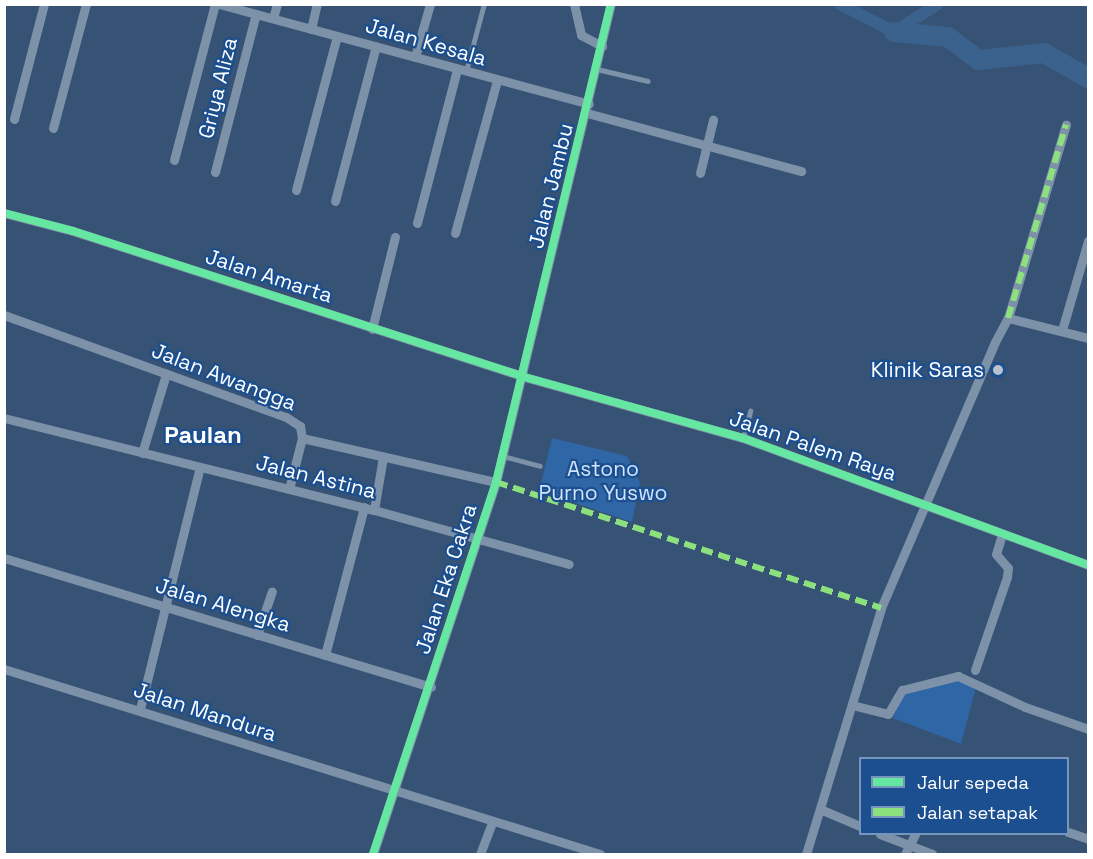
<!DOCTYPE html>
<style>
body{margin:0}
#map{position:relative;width:1093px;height:859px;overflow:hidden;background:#365274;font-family:"Space Grotesk",sans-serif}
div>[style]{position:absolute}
.green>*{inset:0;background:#2f66a5}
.canal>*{height:12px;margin:-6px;padding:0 6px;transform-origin:6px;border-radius:6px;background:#3b618d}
.river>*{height:20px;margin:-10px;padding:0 10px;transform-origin:10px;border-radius:10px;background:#3b618d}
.service>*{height:4.5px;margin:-2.25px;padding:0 2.25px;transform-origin:2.25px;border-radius:2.25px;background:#7d92a8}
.minor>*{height:9px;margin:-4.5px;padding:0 4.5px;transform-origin:4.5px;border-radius:4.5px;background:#7d92a8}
.quiet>*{height:6px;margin-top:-3px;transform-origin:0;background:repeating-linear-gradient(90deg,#8de07e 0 12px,transparent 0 18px)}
.cycleway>*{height:8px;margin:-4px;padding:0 4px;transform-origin:4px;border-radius:4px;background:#66e7a1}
.dots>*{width:16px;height:16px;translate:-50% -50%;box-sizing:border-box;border:3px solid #1b4f8f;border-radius:50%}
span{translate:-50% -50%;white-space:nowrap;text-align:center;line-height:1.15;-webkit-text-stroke:4.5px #1b4f8f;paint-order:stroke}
.street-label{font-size:21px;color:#fff}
.poi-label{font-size:21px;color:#fff}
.right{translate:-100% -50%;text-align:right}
.park-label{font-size:21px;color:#cfe3fa}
.quarter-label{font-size:24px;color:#fff;font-weight:700}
.frame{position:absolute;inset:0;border:6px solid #fff;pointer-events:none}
.legend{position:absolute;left:859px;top:757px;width:210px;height:78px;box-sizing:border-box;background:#1b4f8f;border:2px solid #7695bc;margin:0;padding:8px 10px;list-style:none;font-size:18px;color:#fff}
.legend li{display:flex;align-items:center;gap:12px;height:30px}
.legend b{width:30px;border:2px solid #7695bc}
</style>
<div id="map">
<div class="green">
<div style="clip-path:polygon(552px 438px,627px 456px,640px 483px,632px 522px,539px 491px)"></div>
<div style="clip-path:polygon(960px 679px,976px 687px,961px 744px,893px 718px,902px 695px,908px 691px)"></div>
</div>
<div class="canal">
<div style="left:840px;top:4px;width:61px;rotate:27.4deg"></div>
<div style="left:894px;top:32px;width:52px;rotate:-32.5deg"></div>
</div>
<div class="river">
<div style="left:894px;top:32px;width:54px;rotate:5.3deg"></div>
<div style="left:948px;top:37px;width:39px;rotate:37deg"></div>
<div style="left:979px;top:60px;width:65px;rotate:-6.1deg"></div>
<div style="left:1044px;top:53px;width:51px;rotate:29.6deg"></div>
</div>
<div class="service">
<div style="left:597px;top:69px;width:52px;rotate:13.2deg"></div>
<div style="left:466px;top:71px;width:69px;rotate:-75deg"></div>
<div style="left:743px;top:438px;width:28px;rotate:-75deg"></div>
<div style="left:503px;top:456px;width:38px;rotate:15deg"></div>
</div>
<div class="minor">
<div style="left:219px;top:4px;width:383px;rotate:15.1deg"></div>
<div style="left:574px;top:4px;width:32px;rotate:77deg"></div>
<div style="left:581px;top:35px;width:24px;rotate:28deg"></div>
<div style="left:273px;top:18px;width:15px;rotate:-74deg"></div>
<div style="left:311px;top:29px;width:26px;rotate:-77deg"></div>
<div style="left:415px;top:57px;width:55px;rotate:-74.2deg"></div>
<div style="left:587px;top:113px;width:222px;rotate:15.2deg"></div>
<div style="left:14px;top:119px;width:119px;rotate:-75.4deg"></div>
<div style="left:53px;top:128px;width:128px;rotate:-75.1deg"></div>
<div style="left:174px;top:160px;width:161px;rotate:-75.3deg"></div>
<div style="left:215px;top:172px;width:163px;rotate:-75.5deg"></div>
<div style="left:700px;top:173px;width:55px;rotate:-76.2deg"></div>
<div style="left:296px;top:190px;width:159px;rotate:-75.1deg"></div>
<div style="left:335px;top:201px;width:160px;rotate:-75.2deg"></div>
<div style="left:4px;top:213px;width:71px;rotate:14.6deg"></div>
<div style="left:73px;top:231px;width:471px;rotate:17.9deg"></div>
<div style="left:521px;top:376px;width:230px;rotate:15.6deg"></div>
<div style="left:743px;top:438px;width:368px;rotate:20.2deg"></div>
<div style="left:417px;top:223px;width:159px;rotate:-75.4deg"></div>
<div style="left:455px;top:233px;width:159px;rotate:-74.6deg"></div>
<div style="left:4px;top:315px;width:300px;rotate:19.9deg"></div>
<div style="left:286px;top:417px;width:17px;rotate:33deg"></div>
<div style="left:300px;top:426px;width:12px;rotate:81deg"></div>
<div style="left:302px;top:438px;width:199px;rotate:12.8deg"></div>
<div style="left:1008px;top:318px;width:202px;rotate:-73.3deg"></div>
<div style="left:372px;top:329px;width:95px;rotate:-76deg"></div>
<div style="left:1062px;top:330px;width:93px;rotate:-73.7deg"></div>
<div style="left:4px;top:418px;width:381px;rotate:14deg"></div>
<div style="left:374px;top:510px;width:202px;rotate:15.5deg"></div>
<div style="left:142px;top:453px;width:83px;rotate:-73.1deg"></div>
<div style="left:289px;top:489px;width:53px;rotate:-75.7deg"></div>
<div style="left:374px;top:510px;width:54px;rotate:-80.4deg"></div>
<div style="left:4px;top:558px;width:446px;rotate:16.8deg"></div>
<div style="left:257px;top:635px;width:46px;rotate:-71.2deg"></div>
<div style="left:325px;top:655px;width:153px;rotate:-75.2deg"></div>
<div style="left:4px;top:669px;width:624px;rotate:17.24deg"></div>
<div style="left:975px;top:670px;width:98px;rotate:-71deg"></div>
<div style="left:1007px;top:577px;width:9px;rotate:-84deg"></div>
<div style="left:1008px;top:568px;width:18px;rotate:-131deg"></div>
<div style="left:996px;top:554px;width:21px;rotate:-73deg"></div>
<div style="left:852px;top:705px;width:37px;rotate:14deg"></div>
<div style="left:888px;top:714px;width:28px;rotate:-60deg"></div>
<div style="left:902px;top:690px;width:58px;rotate:-14deg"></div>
<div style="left:958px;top:676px;width:74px;rotate:24.8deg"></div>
<div style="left:1025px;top:707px;width:67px;rotate:19.2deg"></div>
<div style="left:140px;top:709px;width:249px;rotate:-76.1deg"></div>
<div style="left:820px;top:809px;width:43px;rotate:23deg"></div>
<div style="left:1068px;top:832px;width:21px;rotate:19deg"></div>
<div style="left:880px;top:834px;width:56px;rotate:21deg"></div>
<div style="left:373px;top:854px;width:392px;rotate:-71.7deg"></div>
<div style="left:496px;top:482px;width:492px;rotate:-76.5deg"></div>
<div style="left:480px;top:854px;width:33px;rotate:-69deg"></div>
<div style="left:806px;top:854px;width:257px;rotate:-73deg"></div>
<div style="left:881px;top:608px;width:289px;rotate:-66.8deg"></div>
<div style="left:995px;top:342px;width:27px;rotate:-62deg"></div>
<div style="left:1008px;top:318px;width:82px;rotate:14deg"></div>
<div style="left:905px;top:854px;width:22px;rotate:-63deg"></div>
</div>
<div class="quiet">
<div style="left:1008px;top:318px;width:202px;rotate:-73.3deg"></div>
<div style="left:496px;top:482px;width:405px;rotate:18.1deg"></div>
</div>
<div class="cycleway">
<div style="left:4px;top:213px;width:71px;rotate:14.6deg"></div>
<div style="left:73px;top:231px;width:471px;rotate:17.9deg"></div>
<div style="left:521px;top:376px;width:230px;rotate:15.6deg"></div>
<div style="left:743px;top:438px;width:368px;rotate:20.2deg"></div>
<div style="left:373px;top:854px;width:392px;rotate:-71.7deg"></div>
<div style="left:496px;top:482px;width:492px;rotate:-76.5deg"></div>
</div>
<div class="dots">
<div style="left:998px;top:370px;background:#b9c2ce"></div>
</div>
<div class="street-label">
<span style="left:426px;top:42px;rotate:16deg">Jalan Kesala</span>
<span style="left:218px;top:88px;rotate:-76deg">Griya Aliza</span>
<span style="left:551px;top:186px;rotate:-76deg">Jalan Jambu</span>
<span style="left:269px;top:276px;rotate:18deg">Jalan Amarta</span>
<span style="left:224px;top:377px;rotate:21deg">Jalan Awangga</span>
<span style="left:813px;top:446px;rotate:19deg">Jalan Palem Raya</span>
<span style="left:316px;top:477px;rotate:14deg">Jalan Astina</span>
<span style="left:446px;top:579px;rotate:-72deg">Jalan Eka Cakra</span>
<span style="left:223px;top:605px;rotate:17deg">Jalan Alengka</span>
<span style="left:205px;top:712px;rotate:18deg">Jalan Mandura</span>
</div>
<div class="poi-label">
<span class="right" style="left:984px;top:370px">Klinik Saras</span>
</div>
<div class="park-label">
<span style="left:603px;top:481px">Astono<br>Purno Yuswo</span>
</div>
<div class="quarter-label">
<span style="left:203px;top:435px">Paulan</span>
</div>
<div class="frame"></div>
<ul class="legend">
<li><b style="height:8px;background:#66e7a1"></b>Jalur sepeda</li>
<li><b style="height:8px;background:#8de07e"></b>Jalan setapak</li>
</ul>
</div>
